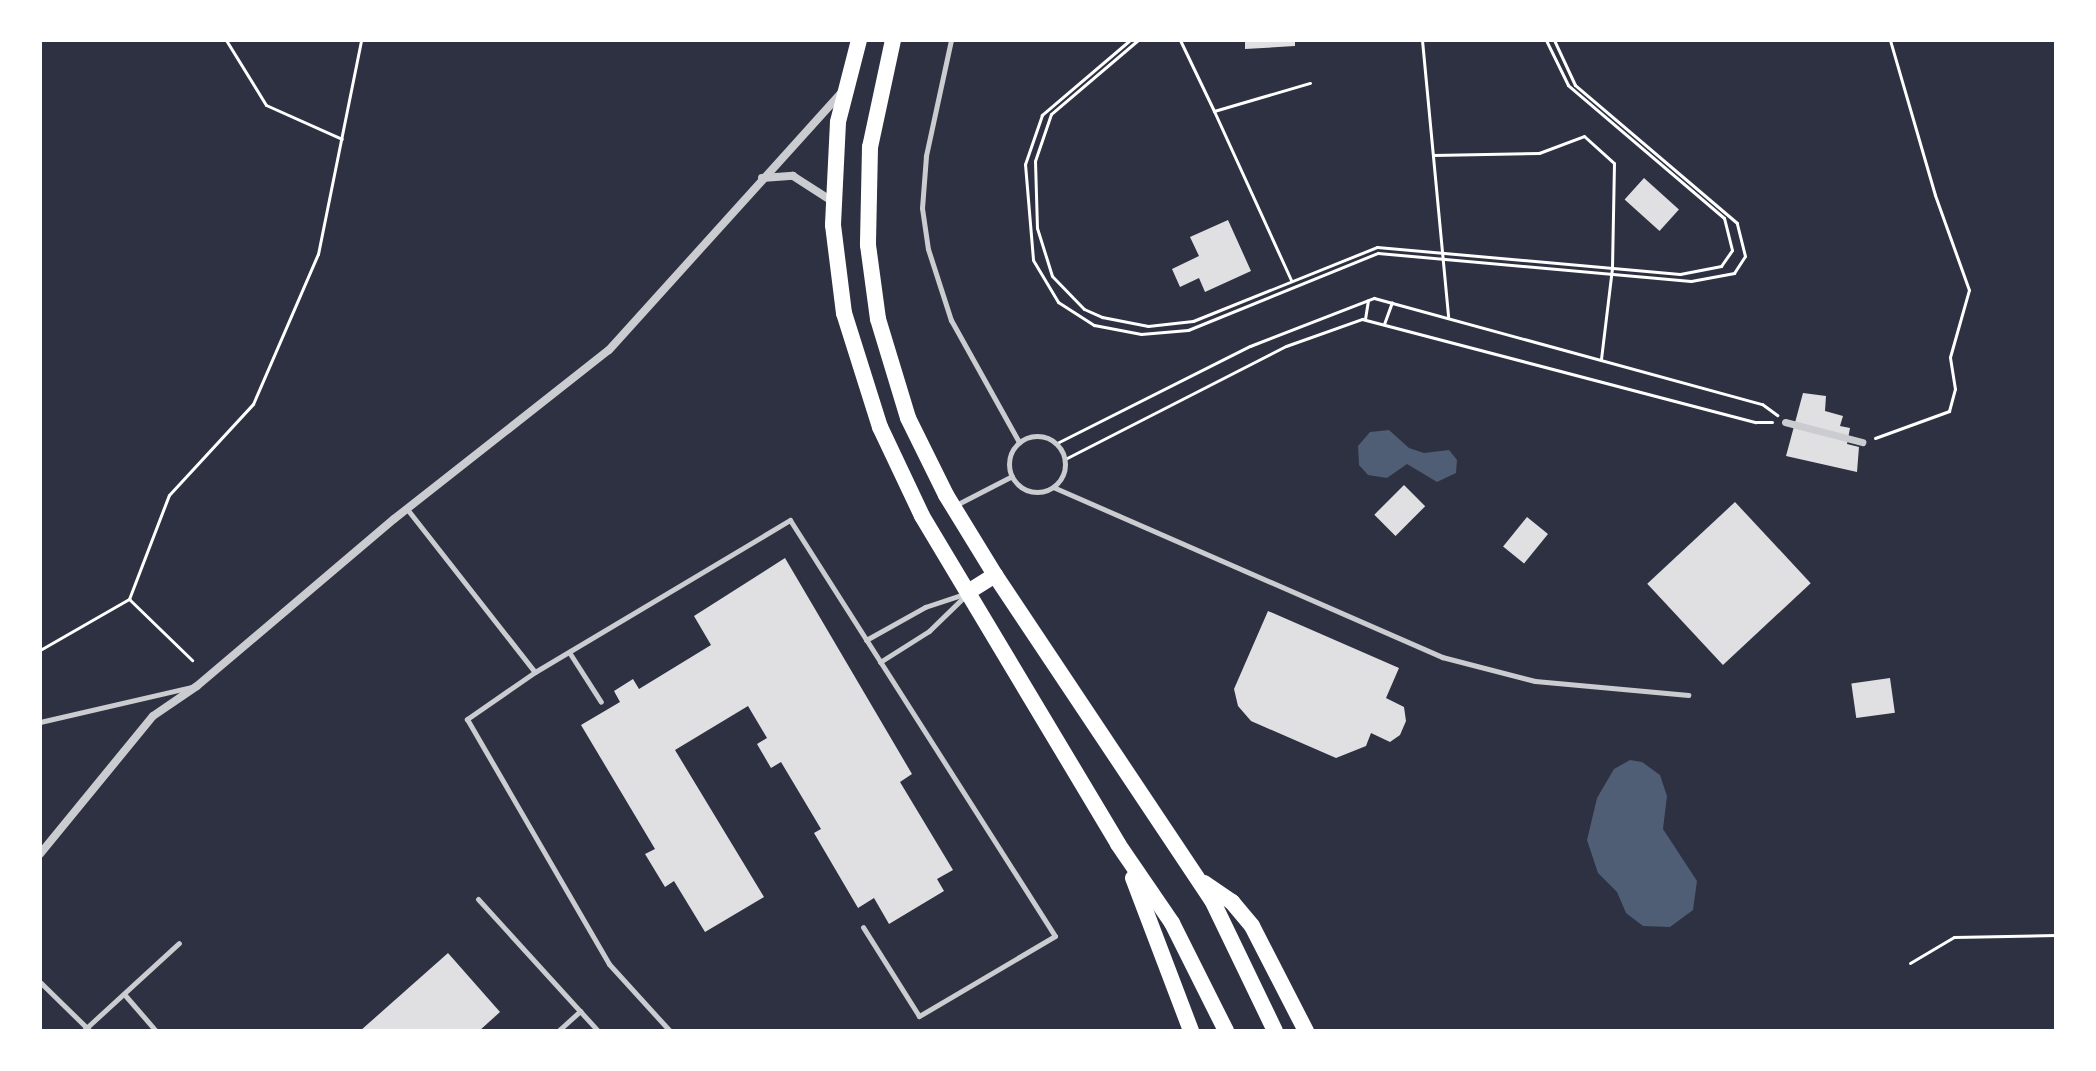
<!DOCTYPE html>
<style>
body{margin:0}
#map{position:relative;width:2096px;height:1071px;overflow:hidden;background:#2d3142;font-family:"Fira Sans Condensed",sans-serif}
div>[style]{position:absolute}
.water>*{inset:0;background:#4f5d75}
.building>*{inset:0;background:#e0e0e3;transform-origin:0 0}
.path>*{height:3px;margin:-1.5px;padding:0 1.5px;transform-origin:1.5px;border-radius:1.5px;background:#fff}
.service>*{height:5px;margin:-2.5px;padding:0 2.5px;transform-origin:2.5px;border-radius:2.5px;background:#caccd0}
.service>.ring{margin:-2.5px;padding:0;box-sizing:content-box;background:none;border:5px solid #caccd0;border-radius:50%}
.pedestrian>*{height:7px;margin:-3.5px;padding:0 3.5px;transform-origin:3.5px;border-radius:3.5px;background:#caccd0}
.minor>*{height:8px;margin:-4px;padding:0 4px;transform-origin:4px;border-radius:4px;background:#caccd0}
.primary>*{height:16px;margin:-8px;padding:0 8px;transform-origin:8px;border-radius:8px;background:#fff}
span{translate:-50% -50%;white-space:nowrap;text-align:center;line-height:1.15;-webkit-text-stroke:6px #fff;paint-order:stroke}
.frame{position:absolute;inset:0;border:42px solid #fff;pointer-events:none}
</style>
<div id="map">
<div class="water">
<div style="clip-path:polygon(1389px 430px,1409px 448px,1424px 453px,1449px 450px,1457px 460px,1456px 473px,1437px 482px,1407px 464px,1387px 478px,1368px 475px,1359px 465px,1358px 446px,1370px 432px)"></div>
<div style="clip-path:polygon(1630px 760px,1642px 762px,1660px 775px,1667px 796px,1663px 829px,1697px 881px,1693px 910px,1670px 927px,1643px 926px,1626px 913px,1617px 892px,1598px 873px,1587px 840px,1597px 798px,1614px 769px)"></div>
</div>
<div class="building">
<div style="clip-path:polygon(1245px 40px,1295px 40px,1295px 46px,1245px 49px)"></div>
<div style="left:1644px;top:178px;width:47px;height:29px;rotate:42deg"></div>
<div style="clip-path:polygon(1228px 220px,1251px 271px,1205px 292px,1199px 278px,1180px 287px,1172px 269px,1199px 256px,1190px 237px)"></div>
<div style="clip-path:polygon(1803px 393px,1826px 396px,1825px 411px,1843px 416px,1840px 426px,1850px 428px,1847px 444px,1859px 447px,1857px 472px,1786px 456px)"></div>
<div style="left:1404px;top:485px;width:30px;height:42px;rotate:45deg"></div>
<div style="left:1735px;top:502px;width:111px;height:120px;rotate:47deg"></div>
<div style="left:1527px;top:517px;width:27px;height:38px;rotate:39deg"></div>
<div style="clip-path:polygon(785px 558px,912px 774px,900px 782px,953px 870px,937px 879px,944px 891px,889px 924px,874px 898px,858px 908px,814px 833px,821px 829px,781px 762px,771px 768px,757px 744px,767px 738px,748px 706px,675px 750px,764px 897px,705px 932px,674px 881px,665px 887px,645px 854px,655px 849px,581px 725px,620px 702px,614px 691px,633px 679px,639px 689px,711px 645px,694px 616px)"></div>
<div style="clip-path:polygon(1268px 611px,1399px 668px,1386px 698px,1404px 707px,1406px 721px,1400px 735px,1390px 742px,1371px 733px,1366px 746px,1336px 758px,1251px 721px,1238px 706px,1234px 689px)"></div>
<div style="left:1890px;top:678px;width:35px;height:39px;rotate:82deg"></div>
<div style="clip-path:polygon(448px 953px,500px 1012px,479px 1031px,360px 1031px)"></div>
</div>
<div class="path">
<div style="left:226px;top:40px;width:76px;rotate:58.4deg"></div>
<div style="left:266px;top:105px;width:83px;rotate:24.1deg"></div>
<div style="left:1130px;top:40px;width:116px;rotate:139.6deg"></div>
<div style="left:1042px;top:115px;width:52px;rotate:109.1deg"></div>
<div style="left:1025px;top:164px;width:96px;rotate:85.2deg"></div>
<div style="left:1033px;top:260px;width:49px;rotate:59.2deg"></div>
<div style="left:1058px;top:302px;width:43px;rotate:32.6deg"></div>
<div style="left:1094px;top:325px;width:48px;rotate:10.8deg"></div>
<div style="left:1141px;top:334px;width:47px;rotate:-4.9deg"></div>
<div style="left:1188px;top:330px;width:205px;rotate:-22.1deg"></div>
<div style="left:1378px;top:253px;width:314px;rotate:5.1deg"></div>
<div style="left:1691px;top:281px;width:44px;rotate:-10.5deg"></div>
<div style="left:1734px;top:273px;width:20px;rotate:-57deg"></div>
<div style="left:1745px;top:256px;width:34px;rotate:-104deg"></div>
<div style="left:1737px;top:223px;width:213px;rotate:-139.6deg"></div>
<div style="left:1575px;top:85px;width:50px;rotate:-115deg"></div>
<div style="left:1138px;top:40px;width:114px;rotate:139.6deg"></div>
<div style="left:1051px;top:114px;width:50px;rotate:108.8deg"></div>
<div style="left:1035px;top:161px;width:67px;rotate:88.3deg"></div>
<div style="left:1037px;top:228px;width:50px;rotate:72.6deg"></div>
<div style="left:1052px;top:276px;width:46px;rotate:45.9deg"></div>
<div style="left:1084px;top:309px;width:20px;rotate:24deg"></div>
<div style="left:1102px;top:317px;width:47px;rotate:11.1deg"></div>
<div style="left:1148px;top:326px;width:45px;rotate:-6.3deg"></div>
<div style="left:1193px;top:321px;width:198px;rotate:-21.9deg"></div>
<div style="left:1377px;top:247px;width:304px;rotate:5.1deg"></div>
<div style="left:1680px;top:274px;width:42px;rotate:-11deg"></div>
<div style="left:1721px;top:266px;width:19px;rotate:-55deg"></div>
<div style="left:1732px;top:250px;width:33px;rotate:-104deg"></div>
<div style="left:1724px;top:218px;width:205px;rotate:-139.6deg"></div>
<div style="left:1568px;top:85px;width:50px;rotate:-116.1deg"></div>
<div style="left:1180px;top:40px;width:79px;rotate:64.4deg"></div>
<div style="left:1422px;top:40px;width:278px;rotate:84.6deg"></div>
<div style="left:1433px;top:155px;width:106px;rotate:-1.1deg"></div>
<div style="left:1539px;top:153px;width:48px;rotate:-20.7deg"></div>
<div style="left:1584px;top:136px;width:40px;rotate:42deg"></div>
<div style="left:1614px;top:163px;width:105px;rotate:91.1deg"></div>
<div style="left:1612px;top:268px;width:92px;rotate:96.9deg"></div>
<div style="left:1291px;top:280px;width:186px;rotate:-114.5deg"></div>
<div style="left:1214px;top:111px;width:100px;rotate:-16.3deg"></div>
<div style="left:1365px;top:319px;width:19px;rotate:-81deg"></div>
<div style="left:1384px;top:324px;width:23px;rotate:-70deg"></div>
<div style="left:1875px;top:438px;width:79px;rotate:-20deg"></div>
<div style="left:1949px;top:411px;width:23px;rotate:-75deg"></div>
<div style="left:1955px;top:389px;width:32px;rotate:-99deg"></div>
<div style="left:1950px;top:357px;width:70px;rotate:-74.2deg"></div>
<div style="left:1969px;top:290px;width:101px;rotate:-109.7deg"></div>
<div style="left:1935px;top:195px;width:161px;rotate:-106.2deg"></div>
<div style="left:1057px;top:443px;width:216px;rotate:-26.7deg"></div>
<div style="left:1250px;top:346px;width:133px;rotate:-21.2deg"></div>
<div style="left:1374px;top:298px;width:402px;rotate:15.3deg"></div>
<div style="left:1762px;top:404px;width:19px;rotate:36deg"></div>
<div style="left:1065px;top:459px;width:248px;rotate:-27.1deg"></div>
<div style="left:1286px;top:346px;width:81px;rotate:-19.6deg"></div>
<div style="left:1362px;top:319px;width:407px;rotate:14.7deg"></div>
<div style="left:1756px;top:422px;width:16px"></div>
<div style="left:129px;top:599px;width:88px;rotate:44.1deg"></div>
<div style="left:40px;top:650px;width:103px;rotate:-29.8deg"></div>
<div style="left:129px;top:599px;width:111px;rotate:-69deg"></div>
<div style="left:169px;top:495px;width:124px;rotate:-47.3deg"></div>
<div style="left:253px;top:404px;width:163px;rotate:-66.6deg"></div>
<div style="left:318px;top:254px;width:218px;rotate:-78.6deg"></div>
<div style="left:1910px;top:963px;width:51px;rotate:-30.6deg"></div>
<div style="left:1954px;top:937px;width:102px;rotate:-1.1deg"></div>
</div>
<div class="service">
<div style="left:951px;top:40px;width:119px;rotate:102.2deg"></div>
<div style="left:926px;top:156px;width:52px;rotate:94.4deg"></div>
<div style="left:922px;top:208px;width:41px;rotate:81.7deg"></div>
<div style="left:928px;top:249px;width:75px;rotate:72.1deg"></div>
<div style="left:951px;top:320px;width:140px;rotate:60.9deg"></div>
<div class="ring" style="left:1009px;top:436px;width:51px;height:51px"></div>
<div style="left:1053px;top:487px;width:425px;rotate:23.6deg"></div>
<div style="left:1442px;top:657px;width:96px;rotate:14.5deg"></div>
<div style="left:1535px;top:681px;width:154px;rotate:5.2deg"></div>
<div style="left:954px;top:506px;width:65px;rotate:-27.3deg"></div>
<div style="left:407px;top:509px;width:207px;rotate:51.9deg"></div>
<div style="left:535px;top:672px;width:83px;rotate:145.3deg"></div>
<div style="left:467px;top:719px;width:283px;rotate:59.9deg"></div>
<div style="left:609px;top:964px;width:91px;rotate:47.7deg"></div>
<div style="left:866px;top:640px;width:68px;rotate:-29.2deg"></div>
<div style="left:925px;top:607px;width:41px;rotate:-18.4deg"></div>
<div style="left:569px;top:652px;width:59px;rotate:57.4deg"></div>
<div style="left:880px;top:662px;width:58px;rotate:-32.3deg"></div>
<div style="left:929px;top:631px;width:50px;rotate:-44.2deg"></div>
<div style="left:535px;top:672px;width:297px;rotate:-30.8deg"></div>
<div style="left:790px;top:520px;width:493px;rotate:57.5deg"></div>
<div style="left:1055px;top:936px;width:158px;rotate:149.5deg"></div>
<div style="left:919px;top:1016px;width:105px;rotate:-122.2deg"></div>
<div style="left:40px;top:722px;width:156px;rotate:-13deg"></div>
<div style="left:478px;top:899px;width:178px;rotate:47.7deg"></div>
<div style="left:40px;top:982px;width:70px;rotate:44.4deg"></div>
<div style="left:124px;top:994px;width:49px;rotate:49.1deg"></div>
<div style="left:83px;top:1031px;width:130px;rotate:-42.5deg"></div>
<div style="left:558px;top:1031px;width:30px;rotate:-42deg"></div>
</div>
<div class="pedestrian">
<div style="left:1785px;top:422px;width:80px;rotate:14.6deg"></div>
</div>
<div class="minor">
<div style="left:762px;top:178px;width:31px;rotate:-4deg"></div>
<div style="left:793px;top:176px;width:46px;rotate:32.7deg"></div>
<div style="left:40px;top:854px;width:178px;rotate:-50.7deg"></div>
<div style="left:153px;top:716px;width:53px;rotate:-34.3deg"></div>
<div style="left:197px;top:686px;width:258px;rotate:-40.3deg"></div>
<div style="left:394px;top:519px;width:273px;rotate:-38.2deg"></div>
<div style="left:609px;top:350px;width:348px;rotate:-47.9deg"></div>
</div>
<div class="primary">
<div style="left:859px;top:40px;width:85px;rotate:104.4deg"></div>
<div style="left:838px;top:122px;width:103px;rotate:92.8deg"></div>
<div style="left:833px;top:225px;width:89px;rotate:82.9deg"></div>
<div style="left:844px;top:313px;width:120px;rotate:72.5deg"></div>
<div style="left:880px;top:427px;width:98px;rotate:64.7deg"></div>
<div style="left:922px;top:516px;width:382px;rotate:59.1deg"></div>
<div style="left:1118px;top:844px;width:96px;rotate:55.6deg"></div>
<div style="left:1172px;top:923px;width:121px;rotate:63.4deg"></div>
<div style="left:893px;top:40px;width:109px;rotate:102.1deg"></div>
<div style="left:870px;top:147px;width:98px;rotate:91.2deg"></div>
<div style="left:868px;top:245px;width:75px;rotate:82.3deg"></div>
<div style="left:878px;top:319px;width:103px;rotate:73.1deg"></div>
<div style="left:908px;top:418px;width:86px;rotate:63.7deg"></div>
<div style="left:946px;top:495px;width:94px;rotate:58.5deg"></div>
<div style="left:995px;top:575px;width:391px;rotate:56.3deg"></div>
<div style="left:1212px;top:900px;width:145px;rotate:64.3deg"></div>
<div style="left:968px;top:592px;width:32px;rotate:-32deg"></div>
<div style="left:1133px;top:878px;width:164px;rotate:69.2deg"></div>
<div style="left:1204px;top:883px;width:34px;rotate:34deg"></div>
<div style="left:1232px;top:902px;width:31px;rotate:50deg"></div>
<div style="left:1252px;top:926px;width:118px;rotate:62.8deg"></div>
</div>
<div class="frame"></div>
</div>
